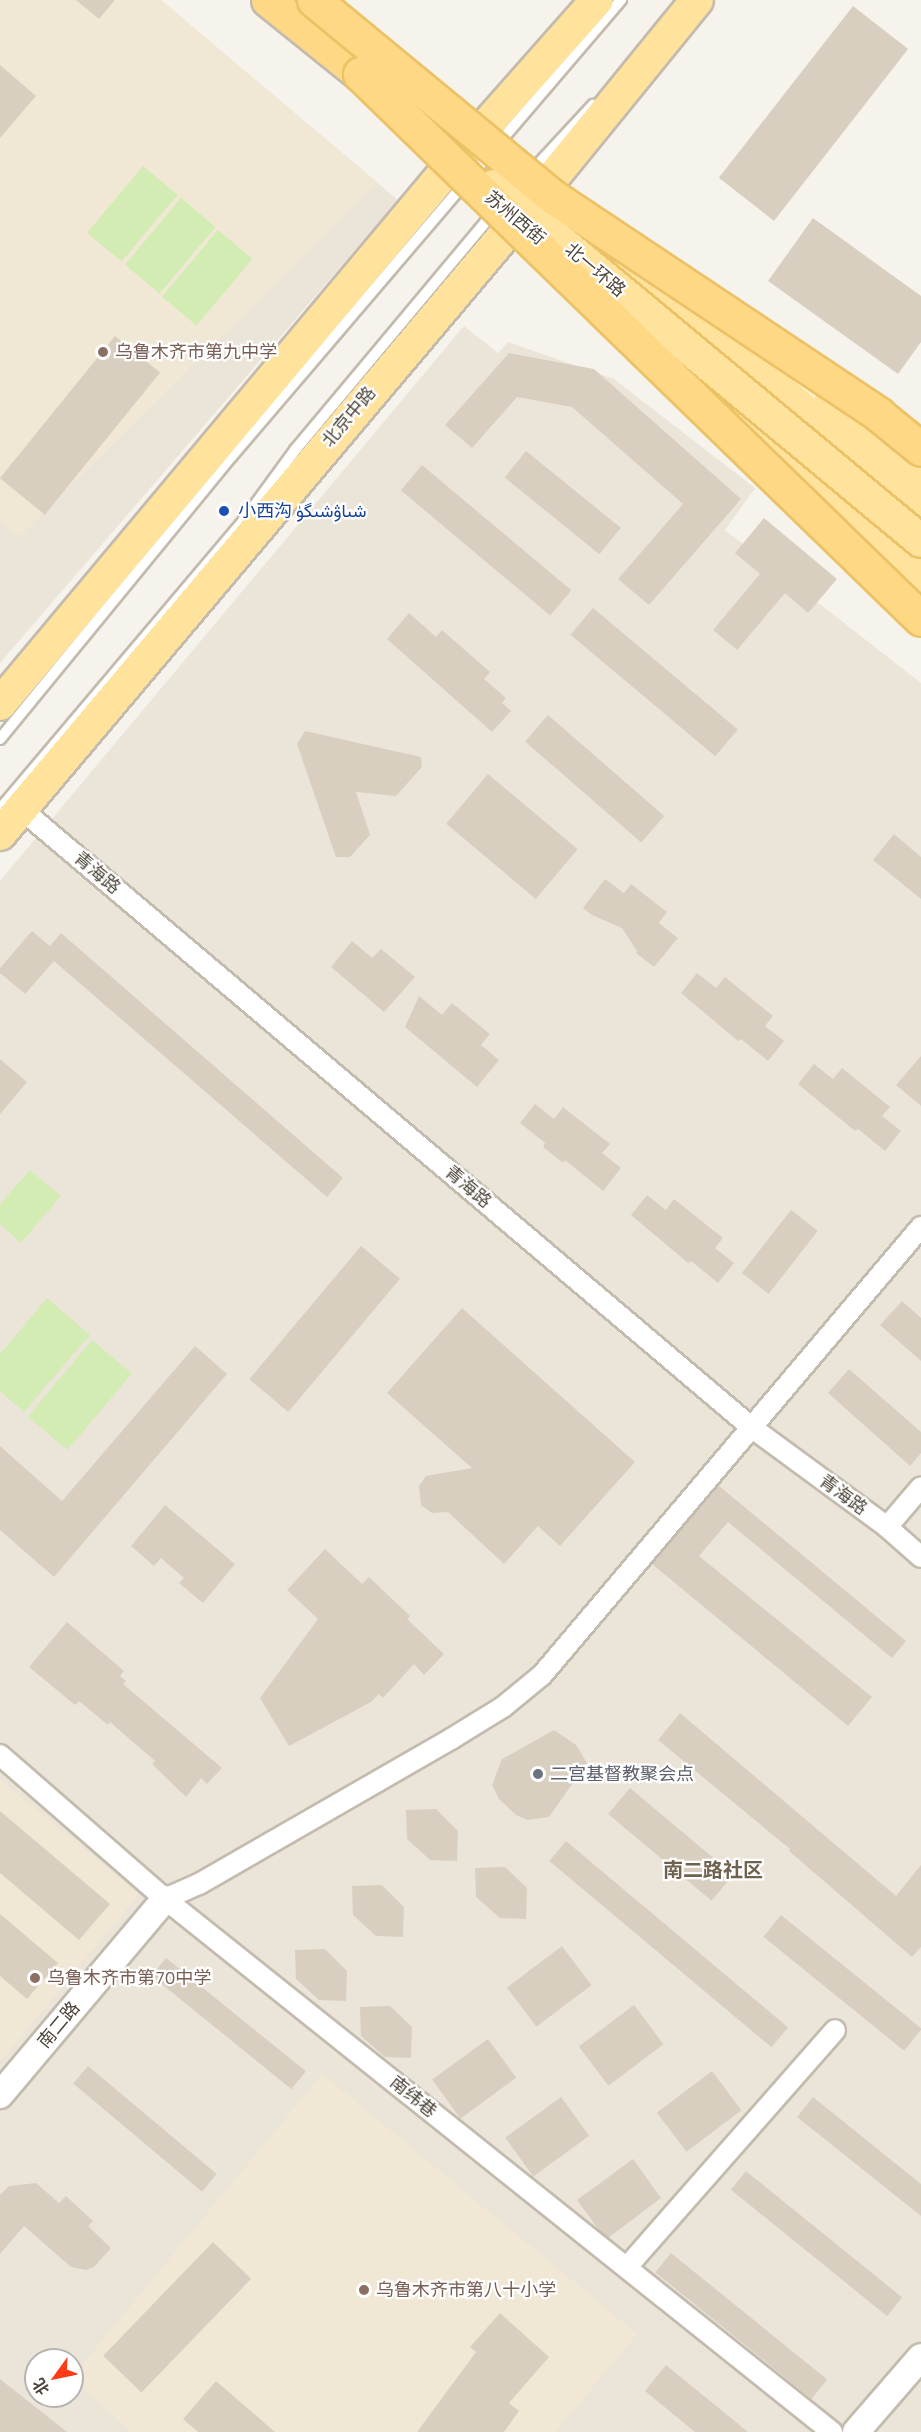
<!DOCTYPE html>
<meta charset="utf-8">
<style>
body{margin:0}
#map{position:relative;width:921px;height:2432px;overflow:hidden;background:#f6f3ec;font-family:"Titillium Web",Vazirmatn,"Noto Sans SC",sans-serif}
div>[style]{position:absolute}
.residential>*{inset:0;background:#ebe5d9}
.education>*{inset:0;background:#f0e8d5}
.green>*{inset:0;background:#d3ecb3;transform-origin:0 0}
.building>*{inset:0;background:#d9cfc0;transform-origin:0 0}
.roads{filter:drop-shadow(2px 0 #c3bbad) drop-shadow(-2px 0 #c3bbad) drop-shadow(0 2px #c3bbad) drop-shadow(0 -2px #c3bbad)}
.service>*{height:10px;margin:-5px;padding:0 5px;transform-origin:5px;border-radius:5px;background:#fff}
.minor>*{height:20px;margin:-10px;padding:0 10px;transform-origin:10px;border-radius:10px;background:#fff}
.tertiary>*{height:26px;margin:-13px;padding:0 13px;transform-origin:13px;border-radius:13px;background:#fff}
.secondary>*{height:28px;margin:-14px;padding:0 14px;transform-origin:14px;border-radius:14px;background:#fff3cd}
.primary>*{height:32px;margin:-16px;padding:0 16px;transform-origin:16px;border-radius:16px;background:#ffe29c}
.trunk>*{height:33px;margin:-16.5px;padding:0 16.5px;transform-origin:16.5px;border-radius:16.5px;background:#ffd885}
.bridges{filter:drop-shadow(2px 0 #ebc265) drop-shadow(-2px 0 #ebc265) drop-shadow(0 2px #ebc265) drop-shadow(0 -2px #ebc265)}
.primary-bridge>*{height:32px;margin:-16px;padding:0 16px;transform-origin:16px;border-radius:16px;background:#ffe29c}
.trunk-bridge>*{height:33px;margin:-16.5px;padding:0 16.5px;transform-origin:16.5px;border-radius:16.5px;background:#ffd885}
.dots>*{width:16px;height:16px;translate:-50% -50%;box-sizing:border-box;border:3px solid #fff;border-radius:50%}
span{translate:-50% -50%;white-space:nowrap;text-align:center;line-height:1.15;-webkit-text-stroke:4.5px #fff;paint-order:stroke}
.street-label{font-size:18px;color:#4c4438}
.education-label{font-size:18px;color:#785e54}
.left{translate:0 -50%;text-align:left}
.transit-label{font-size:18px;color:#164399}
.worship-label{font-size:18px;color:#5b616d}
.neighbourhood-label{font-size:20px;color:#6f624f;font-weight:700}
.north{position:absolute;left:24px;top:2348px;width:60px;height:60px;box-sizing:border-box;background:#fff;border:2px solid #b7b4af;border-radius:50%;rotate:237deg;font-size:16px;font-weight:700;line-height:24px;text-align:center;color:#4c4438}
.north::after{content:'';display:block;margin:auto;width:21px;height:27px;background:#ff3b1a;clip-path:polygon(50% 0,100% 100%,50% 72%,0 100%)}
</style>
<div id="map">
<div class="residential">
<div style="clip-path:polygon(0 0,161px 0,398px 200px,0 663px)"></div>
<div style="clip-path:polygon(evenodd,464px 326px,498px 353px,508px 342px,614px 379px,755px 488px,725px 530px,921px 683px,921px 2432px,0 2432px,0 881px,464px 326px,36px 2360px,72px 2360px,72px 2396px,36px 2396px,36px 2360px)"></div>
</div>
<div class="education">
<div style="clip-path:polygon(0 0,161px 0,377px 183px,19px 537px,0 521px)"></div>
<div style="clip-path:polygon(0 1780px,139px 1894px,0 2062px)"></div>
<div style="clip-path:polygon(322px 2074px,637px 2334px,555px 2432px,131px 2432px,72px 2377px)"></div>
</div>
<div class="green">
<div style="left:143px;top:166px;width:45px;height:87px;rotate:40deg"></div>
<div style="left:181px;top:198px;width:45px;height:87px;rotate:40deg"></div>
<div style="left:218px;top:230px;width:45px;height:87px;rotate:40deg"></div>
<div style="clip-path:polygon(30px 1170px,61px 1196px,21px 1243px,0 1224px,0 1204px)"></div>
<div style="clip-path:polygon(47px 1298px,90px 1335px,24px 1412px,0 1391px,0 1354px)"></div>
<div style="left:92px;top:1340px;width:52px;height:100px;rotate:40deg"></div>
</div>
<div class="building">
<div style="clip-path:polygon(76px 0,115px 0,99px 19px)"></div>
<div style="left:853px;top:6px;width:70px;height:218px;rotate:38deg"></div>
<div style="clip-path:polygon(0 65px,36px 96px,0 138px)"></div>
<div style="clip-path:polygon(813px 218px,921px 296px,921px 342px,898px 374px,768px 281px)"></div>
<div style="left:115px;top:336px;width:58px;height:183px;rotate:39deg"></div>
<div style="clip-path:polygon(509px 353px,594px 369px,741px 499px,649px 605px,618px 579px,683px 504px,572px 407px,517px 397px,472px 448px,445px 425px)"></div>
<div style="left:526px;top:451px;width:122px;height:34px;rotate:39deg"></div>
<div style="left:422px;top:465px;width:195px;height:33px;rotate:40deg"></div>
<div style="clip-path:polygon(764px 518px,837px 579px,808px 613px,785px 593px,737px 650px,713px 630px,760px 574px,735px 553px)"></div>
<div style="left:593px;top:608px;width:189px;height:35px;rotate:40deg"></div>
<div style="clip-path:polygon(409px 613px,436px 637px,442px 630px,490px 672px,484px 679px,506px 698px,502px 703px,511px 711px,492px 732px,387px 639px)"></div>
<div style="left:548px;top:715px;width:154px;height:35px;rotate:41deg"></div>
<div style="clip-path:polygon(305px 731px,421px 757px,422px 767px,396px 796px,356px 792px,370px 835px,350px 857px,336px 857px,297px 744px)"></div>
<div style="left:488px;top:774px;width:117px;height:65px;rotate:40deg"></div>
<div style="clip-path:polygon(894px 834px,921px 857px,921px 899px,873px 860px)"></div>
<div style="clip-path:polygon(605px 879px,624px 893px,631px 884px,667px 912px,659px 923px,678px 938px,654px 967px,636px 953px,637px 951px,622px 928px,592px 915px,583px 908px)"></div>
<div style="clip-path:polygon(32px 931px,50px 946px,61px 933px,343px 1178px,327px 1197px,54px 961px,25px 994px,0 973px,0 968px)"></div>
<div style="clip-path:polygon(352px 941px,372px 958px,381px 949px,415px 977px,384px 1012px,331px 967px)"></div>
<div style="clip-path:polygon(697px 973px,716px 988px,725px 977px,773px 1016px,765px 1026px,784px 1041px,768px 1061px,741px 1039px,738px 1041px,681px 993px)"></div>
<div style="clip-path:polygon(419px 996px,442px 1015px,452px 1003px,490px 1034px,481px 1045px,499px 1060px,477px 1087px,405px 1027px)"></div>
<div style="clip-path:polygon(921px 1056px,921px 1106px,896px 1085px)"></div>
<div style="clip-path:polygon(0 1059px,27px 1082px,0 1114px)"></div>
<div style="clip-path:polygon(814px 1064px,833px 1079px,842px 1068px,890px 1107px,882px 1116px,901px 1131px,885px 1151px,858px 1129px,855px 1131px,798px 1084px)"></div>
<div style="clip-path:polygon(535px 1104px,554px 1119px,563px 1107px,610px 1144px,602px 1153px,621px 1168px,603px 1191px,565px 1160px,563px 1163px,543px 1147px,545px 1143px,520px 1123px)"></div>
<div style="clip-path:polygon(647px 1195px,666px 1210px,674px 1199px,723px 1238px,715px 1248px,734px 1263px,718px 1283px,691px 1261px,688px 1263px,631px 1215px)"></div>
<div style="left:791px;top:1210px;width:34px;height:80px;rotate:38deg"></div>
<div style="left:361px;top:1246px;width:51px;height:174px;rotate:40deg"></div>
<div style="clip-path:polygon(902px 1301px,921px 1318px,921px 1361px,880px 1325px)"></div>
<div style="clip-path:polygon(462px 1308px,635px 1462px,560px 1546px,538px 1526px,504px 1564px,448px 1512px,432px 1513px,421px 1505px,419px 1486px,426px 1476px,472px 1468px,387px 1393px)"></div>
<div style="clip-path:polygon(195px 1346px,227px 1374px,54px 1577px,0 1530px,0 1446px,62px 1501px)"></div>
<div style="clip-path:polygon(849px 1369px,921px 1432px,921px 1453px,910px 1466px,828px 1393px)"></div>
<div style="clip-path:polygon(718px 1485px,906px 1641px,892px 1658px,728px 1522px,699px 1556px,872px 1697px,848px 1726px,652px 1564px)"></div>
<div style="clip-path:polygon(165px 1505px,235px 1564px,203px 1603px,179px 1583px,184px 1578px,161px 1558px,154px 1566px,131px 1546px)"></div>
<div style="clip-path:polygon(325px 1549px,362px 1584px,369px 1577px,410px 1616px,407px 1619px,444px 1654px,424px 1675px,414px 1664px,383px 1698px,379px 1694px,371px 1702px,289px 1746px,260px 1698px,318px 1619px,287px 1590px)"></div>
<div style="clip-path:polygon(67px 1622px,124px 1671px,120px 1676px,126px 1681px,123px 1684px,222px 1768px,207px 1784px,201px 1778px,186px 1797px,152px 1764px,155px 1761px,110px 1722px,108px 1725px,79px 1701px,75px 1705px,29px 1667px)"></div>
<div style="clip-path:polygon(680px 1713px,896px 1896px,921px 1865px,921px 1947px,912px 1957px,789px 1851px,790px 1849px,658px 1740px)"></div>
<div style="clip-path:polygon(554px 1730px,576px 1745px,587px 1763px,549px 1817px,527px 1820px,516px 1815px,499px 1799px,492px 1785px,502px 1759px)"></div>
<div style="left:630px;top:1788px;width:135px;height:34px;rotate:40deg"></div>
<div style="clip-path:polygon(436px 1809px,458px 1831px,457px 1861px,430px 1860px,407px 1839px,406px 1810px)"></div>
<div style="clip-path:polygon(0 1811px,110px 1904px,79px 1940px,0 1873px)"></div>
<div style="left:566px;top:1841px;width:290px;height:26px;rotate:40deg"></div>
<div style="clip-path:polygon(505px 1867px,527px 1888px,526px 1919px,500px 1918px,476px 1897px,475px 1868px)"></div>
<div style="clip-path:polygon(382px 1885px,404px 1907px,403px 1937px,376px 1936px,353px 1915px,352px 1886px)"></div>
<div style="clip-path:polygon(0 1914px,58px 1963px,27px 1999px,0 1976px)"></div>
<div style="left:781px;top:1915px;width:181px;height:28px;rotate:39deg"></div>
<div style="left:562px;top:1946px;width:49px;height:69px;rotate:53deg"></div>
<div style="clip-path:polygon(325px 1949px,347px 1971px,346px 2001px,319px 2000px,296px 1979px,295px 1950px)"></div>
<div style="left:166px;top:1958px;width:180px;height:23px;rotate:39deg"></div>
<div style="left:634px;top:2005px;width:49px;height:69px;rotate:53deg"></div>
<div style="clip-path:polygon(390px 2006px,412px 2027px,411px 2058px,385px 2057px,361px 2036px,360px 2007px)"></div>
<div style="left:488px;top:2039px;width:48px;height:69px;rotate:54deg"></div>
<div style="left:88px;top:2066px;width:168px;height:23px;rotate:40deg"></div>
<div style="left:712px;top:2071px;width:49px;height:69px;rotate:53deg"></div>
<div style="left:561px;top:2097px;width:48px;height:69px;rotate:54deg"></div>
<div style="clip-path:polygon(813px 2097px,921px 2184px,921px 2216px,797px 2117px)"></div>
<div style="clip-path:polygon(633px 2159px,661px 2198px,608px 2238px,599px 2230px,577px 2200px)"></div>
<div style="left:746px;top:2171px;width:201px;height:24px;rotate:39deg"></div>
<div style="clip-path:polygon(36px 2183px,59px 2203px,66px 2196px,93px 2221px,88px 2226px,111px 2248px,94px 2267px,86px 2270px,71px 2267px,24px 2226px,0 2254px,0 2195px,9px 2186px)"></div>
<div style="left:213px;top:2242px;width:53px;height:158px;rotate:44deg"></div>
<div style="left:671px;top:2253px;width:201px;height:25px;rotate:39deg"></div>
<div style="clip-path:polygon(500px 2313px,549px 2357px,509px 2403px,519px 2411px,504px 2432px,417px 2432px,476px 2352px,470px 2347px)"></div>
<div style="clip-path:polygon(666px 2365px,748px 2432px,695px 2432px,645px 2391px)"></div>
<div style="clip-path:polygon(0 2379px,67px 2432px,0 2432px)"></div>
<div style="clip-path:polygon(216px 2381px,275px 2432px,198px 2432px,183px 2419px)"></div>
</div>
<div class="roads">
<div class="service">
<div style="left:530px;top:173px;width:93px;rotate:-47.2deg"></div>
<div style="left:0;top:739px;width:365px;rotate:-50.7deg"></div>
<div style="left:231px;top:457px;width:601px;rotate:-49.52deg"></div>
<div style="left:0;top:809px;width:378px;rotate:-49.8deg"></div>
<div style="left:244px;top:520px;width:87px;rotate:-53.9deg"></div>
<div style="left:295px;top:450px;width:312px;rotate:-50.1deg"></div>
</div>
<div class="minor">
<div style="left:21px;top:809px;width:956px;rotate:40.25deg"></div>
<div style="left:751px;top:1427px;width:169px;rotate:36.3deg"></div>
<div style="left:887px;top:1527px;width:45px;rotate:41.4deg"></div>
<div style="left:887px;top:1527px;width:52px;rotate:-49.6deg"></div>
<div style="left:0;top:1755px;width:219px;rotate:41.1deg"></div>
<div style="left:165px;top:1899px;width:854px;rotate:38.63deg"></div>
<div style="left:165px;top:1899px;width:37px;rotate:-24deg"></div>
<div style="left:199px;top:1884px;width:291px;rotate:-29.9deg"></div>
<div style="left:451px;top:1739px;width:61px;rotate:-31.6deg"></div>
<div style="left:503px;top:1707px;width:50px;rotate:-39.4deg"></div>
<div style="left:542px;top:1675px;width:587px;rotate:-49.77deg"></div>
<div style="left:627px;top:2267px;width:315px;rotate:-48.7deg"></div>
</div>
<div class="tertiary">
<div style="left:0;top:2095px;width:256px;rotate:-49.9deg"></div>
<div style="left:856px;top:2432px;width:99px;rotate:-49.1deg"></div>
</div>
<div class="secondary">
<div style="left:752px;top:343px;width:98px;rotate:42.5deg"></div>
</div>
<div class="primary">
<div style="left:631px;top:263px;width:216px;rotate:40.5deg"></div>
<div style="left:795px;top:403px;width:162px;rotate:39deg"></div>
<div style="left:709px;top:383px;width:287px;rotate:42.3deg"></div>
<div style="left:831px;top:400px;width:114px;rotate:37.9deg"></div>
<div style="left:0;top:704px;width:703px;rotate:-50.08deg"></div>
<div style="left:451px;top:165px;width:220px;rotate:-48.5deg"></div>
<div style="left:0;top:834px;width:854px;rotate:-49.89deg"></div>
<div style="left:550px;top:181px;width:233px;rotate:-50.9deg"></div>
</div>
<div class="trunk">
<div style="left:268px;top:0;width:118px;rotate:38.8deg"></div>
</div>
</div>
<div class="bridges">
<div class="primary-bridge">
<div style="left:494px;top:186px;width:555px;rotate:39.74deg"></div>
</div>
<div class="trunk-bridge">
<div style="left:314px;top:0;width:310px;rotate:39.5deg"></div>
<div style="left:553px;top:197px;width:391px;rotate:33.7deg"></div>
<div style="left:878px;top:414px;width:55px;rotate:39.1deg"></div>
<div style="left:360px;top:74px;width:782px;rotate:44.17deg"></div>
</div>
</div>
<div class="dots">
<div style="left:103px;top:352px;background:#8d6e63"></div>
<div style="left:224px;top:511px;background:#1a4fb4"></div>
<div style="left:538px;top:1774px;background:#6b7280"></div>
<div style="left:35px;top:1978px;background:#8d6e63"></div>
<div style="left:364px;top:2290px;background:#8d6e63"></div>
</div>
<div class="street-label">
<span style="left:515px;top:218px;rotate:40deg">苏州西街</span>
<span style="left:595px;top:270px;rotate:40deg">北一环路</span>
<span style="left:349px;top:417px;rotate:-50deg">北京中路</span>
<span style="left:97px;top:873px;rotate:40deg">青海路</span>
<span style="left:468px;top:1187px;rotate:40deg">青海路</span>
<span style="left:843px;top:1495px;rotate:36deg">青海路</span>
<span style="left:59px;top:2025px;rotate:-50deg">南二路</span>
<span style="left:413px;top:2097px;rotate:39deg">南纬巷</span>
</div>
<div class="education-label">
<span class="left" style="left:115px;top:352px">乌鲁木齐市第九中学</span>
<span class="left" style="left:47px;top:1978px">乌鲁木齐市第70中学</span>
<span class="left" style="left:376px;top:2290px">乌鲁木齐市第八十小学</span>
</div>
<div class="transit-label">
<span class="left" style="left:238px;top:511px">小西沟 شىاۋشىگۈ</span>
</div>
<div class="worship-label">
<span class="left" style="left:550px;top:1774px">二宫基督教聚会点</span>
</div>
<div class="neighbourhood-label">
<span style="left:713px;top:1869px">南二路社区</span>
</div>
<div class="north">北</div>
</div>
